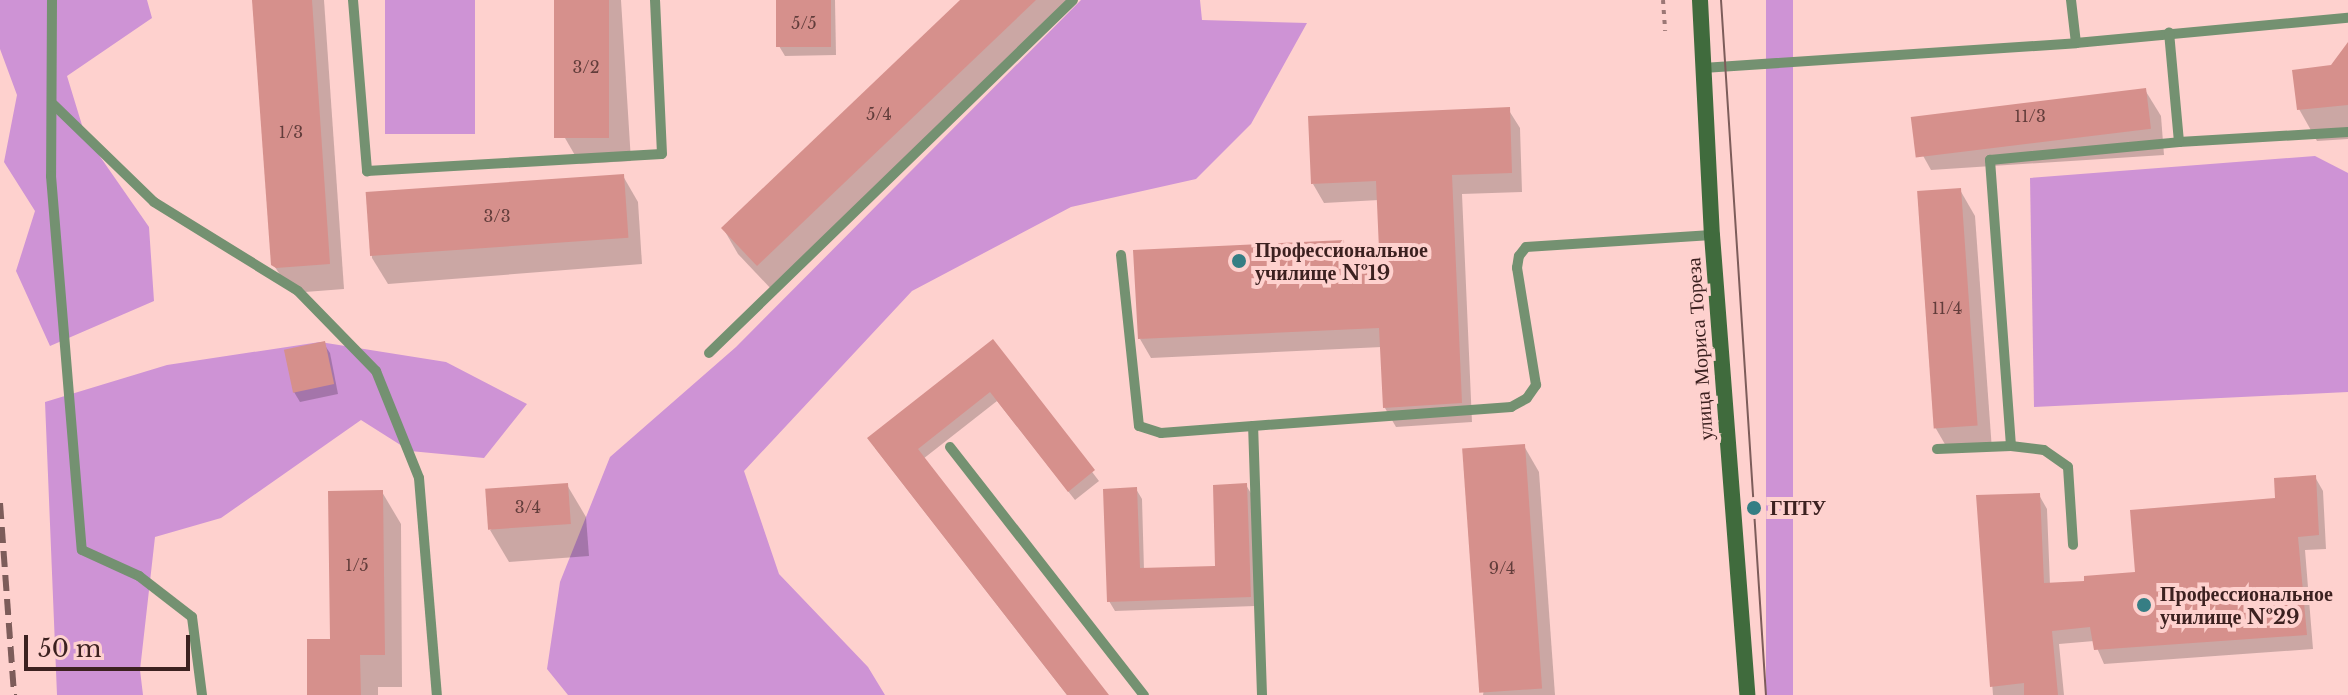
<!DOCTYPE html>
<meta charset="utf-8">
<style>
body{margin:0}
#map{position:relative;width:2348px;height:695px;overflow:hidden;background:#fed1ce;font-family:"Libre Baskerville",serif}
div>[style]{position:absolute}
.green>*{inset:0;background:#ce93d5;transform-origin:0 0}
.shadow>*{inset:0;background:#0003}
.building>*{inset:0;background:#d6908c;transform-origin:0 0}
.path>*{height:4px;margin-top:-2px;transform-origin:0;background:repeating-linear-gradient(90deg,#9b7775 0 4px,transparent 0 10px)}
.lane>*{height:10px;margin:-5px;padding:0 5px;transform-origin:5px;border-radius:5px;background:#749171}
.secondary>*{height:16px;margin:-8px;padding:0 8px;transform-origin:8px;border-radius:8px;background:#406b3d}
.tram>*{height:2px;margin:-1px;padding:0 1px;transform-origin:1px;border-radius:1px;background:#7d5c5a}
.rail>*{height:6px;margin-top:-3px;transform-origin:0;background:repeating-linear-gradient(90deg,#7d5c5a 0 16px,transparent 0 24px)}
.dots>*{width:22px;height:22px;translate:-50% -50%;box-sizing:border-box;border:4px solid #fed1ce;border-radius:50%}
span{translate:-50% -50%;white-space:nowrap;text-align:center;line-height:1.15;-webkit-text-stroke:8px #fed1ce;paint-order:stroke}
.number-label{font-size:16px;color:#623d3b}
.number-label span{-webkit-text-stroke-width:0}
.poi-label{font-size:20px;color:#3c2120;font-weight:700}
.left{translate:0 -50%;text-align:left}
.street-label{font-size:20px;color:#3c2120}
.scale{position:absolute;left:24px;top:635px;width:166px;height:36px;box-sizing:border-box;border:4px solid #3c2120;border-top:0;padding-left:10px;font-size:24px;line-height:28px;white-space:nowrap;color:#3c2120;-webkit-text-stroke:6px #fed1ce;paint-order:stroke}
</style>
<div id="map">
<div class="green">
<div style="clip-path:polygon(0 0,147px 0,152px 18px,67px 76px,85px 135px,149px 227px,154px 301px,50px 346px,16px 271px,35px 211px,4px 162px,17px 95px,0 49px)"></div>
<div style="left:385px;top:0;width:90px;height:134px"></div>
<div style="clip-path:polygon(1081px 0,1200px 0,1202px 20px,1307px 23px,1251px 124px,1196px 179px,1071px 207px,912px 291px,744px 471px,779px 574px,868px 667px,885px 695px,568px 695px,547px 669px,560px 582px,610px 457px,736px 347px)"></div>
<div style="left:1766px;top:0;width:27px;height:696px"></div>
<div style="clip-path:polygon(2315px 156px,2348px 173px,2348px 392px,2034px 407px,2030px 178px)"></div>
<div style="clip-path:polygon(320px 342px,446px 362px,527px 404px,484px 458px,410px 451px,361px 420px,221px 518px,155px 537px,140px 670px,143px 695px,57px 695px,45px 402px,167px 365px)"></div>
</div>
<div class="shadow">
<div style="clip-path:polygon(254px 0,324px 0,344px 289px,292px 293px,273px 264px)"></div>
<div style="clip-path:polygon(556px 0,621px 0,631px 161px,580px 164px,565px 138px)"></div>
<div style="clip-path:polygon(778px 0,835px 0,836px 55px,785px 56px,779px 46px)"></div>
<div style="clip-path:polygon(962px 0,1078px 0,773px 291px,738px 254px,723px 228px)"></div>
<div style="clip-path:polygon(2348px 58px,2348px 139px,2317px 141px,2299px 109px,2332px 66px)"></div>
<div style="clip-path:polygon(2145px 90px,2161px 116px,2164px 155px,1931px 170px,1916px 143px)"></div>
<div style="clip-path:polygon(1508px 109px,1520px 128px,1522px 192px,1462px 194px,1472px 422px,1396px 427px,1385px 408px,1382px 347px,1151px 358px,1140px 339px,1343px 242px,1354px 261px,1355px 275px,1382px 274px,1379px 200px,1324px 203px,1313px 184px)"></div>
<div style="clip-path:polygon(623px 176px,638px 202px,642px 264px,388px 284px,372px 258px,368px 196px)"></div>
<div style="clip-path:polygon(1960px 190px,1975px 216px,1992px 450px,1950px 453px,1935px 427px)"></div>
<div style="clip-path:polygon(993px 342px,1099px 481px,1075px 500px,997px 401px,923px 459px,1106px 695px,1067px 695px,875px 448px)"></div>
<div style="clip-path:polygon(324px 344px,330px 353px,338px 394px,300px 402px,294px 392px)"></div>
<div style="clip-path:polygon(1524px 446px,1539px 472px,1555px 695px,1483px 695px)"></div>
<div style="clip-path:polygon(2315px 477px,2323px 491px,2326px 549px,2305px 550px,2313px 649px,2104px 664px,2094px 641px,2059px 644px,2064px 695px,1993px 695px,1978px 497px,2039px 495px,2047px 509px,2050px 585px,2085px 583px,2137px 574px)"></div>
<div style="clip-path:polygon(567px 485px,586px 517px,589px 556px,509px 562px,490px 530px)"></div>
<div style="clip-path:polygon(1246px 485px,1252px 495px,1255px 606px,1115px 611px,1109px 601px,1136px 489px,1142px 499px,1144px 570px,1217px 568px)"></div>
<div style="clip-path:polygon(382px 492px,401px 524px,402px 687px,378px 687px,378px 695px,309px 695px,332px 641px)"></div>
</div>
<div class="building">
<div style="clip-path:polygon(252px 0,312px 0,330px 264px,276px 268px,271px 265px)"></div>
<div style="left:554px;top:0;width:55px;height:138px"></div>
<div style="left:776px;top:0;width:55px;height:47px"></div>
<div style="clip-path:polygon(960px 0,1036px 0,757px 266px,721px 228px)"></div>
<div style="clip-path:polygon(2348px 42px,2348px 105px,2297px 110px,2292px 70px,2331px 65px)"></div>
<div style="left:2146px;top:88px;width:41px;height:237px;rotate:83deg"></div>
<div style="clip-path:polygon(1510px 107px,1512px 173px,1452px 175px,1462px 403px,1383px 408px,1379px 328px,1138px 339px,1133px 250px,1344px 240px,1345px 273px,1380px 272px,1376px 181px,1311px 184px,1308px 116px)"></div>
<div style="left:624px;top:174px;width:64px;height:259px;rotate:86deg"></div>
<div style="left:1961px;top:188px;width:238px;height:44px;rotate:86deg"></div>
<div style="clip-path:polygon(993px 339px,1095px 470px,1068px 492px,990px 392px,918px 449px,1109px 695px,1067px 695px,867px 438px)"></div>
<div style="left:325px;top:341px;width:44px;height:42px;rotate:78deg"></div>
<div style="left:1525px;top:444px;width:245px;height:63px;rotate:86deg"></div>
<div style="clip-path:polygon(2316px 475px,2319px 535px,2298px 537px,2307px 635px,2094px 650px,2090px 627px,2052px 631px,2058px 695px,2024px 695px,2024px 683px,1990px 687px,1976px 495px,2040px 493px,2044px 583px,2084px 581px,2084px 576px,2135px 572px,2130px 510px,2275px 498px,2274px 478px)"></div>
<div style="left:568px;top:483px;width:41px;height:83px;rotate:86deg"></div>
<div style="clip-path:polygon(1247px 483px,1251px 597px,1107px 602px,1103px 489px,1137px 487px,1140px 568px,1215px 566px,1213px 485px)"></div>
<div style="clip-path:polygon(383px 490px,385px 655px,360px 655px,361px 695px,307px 695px,307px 639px,330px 639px,328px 491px)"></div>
</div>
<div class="path">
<div style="left:1663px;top:0;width:31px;rotate:86deg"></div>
</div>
<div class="lane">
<div style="left:52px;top:0;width:176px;rotate:90.3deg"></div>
<div style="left:51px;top:176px;width:375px;rotate:85.3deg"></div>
<div style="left:82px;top:550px;width:63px;rotate:24.5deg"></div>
<div style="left:139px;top:576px;width:67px;rotate:37.7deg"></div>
<div style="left:192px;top:617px;width:79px;rotate:82.7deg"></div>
<div style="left:353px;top:0;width:172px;rotate:85.3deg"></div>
<div style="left:367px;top:171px;width:295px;rotate:-3.3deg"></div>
<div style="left:662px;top:154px;width:154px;rotate:-92.6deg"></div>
<div style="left:2071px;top:0;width:43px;rotate:83.4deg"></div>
<div style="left:1703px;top:68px;width:374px;rotate:-3.8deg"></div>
<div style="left:2076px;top:43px;width:273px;rotate:-5.3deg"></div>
<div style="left:54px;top:105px;width:139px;rotate:44.1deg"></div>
<div style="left:154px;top:202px;width:169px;rotate:31.7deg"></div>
<div style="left:298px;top:291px;width:112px;rotate:45.7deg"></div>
<div style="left:376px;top:371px;width:115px;rotate:68.1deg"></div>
<div style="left:419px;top:478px;width:218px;rotate:85.3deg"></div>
<div style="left:2179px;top:142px;width:169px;rotate:-3.4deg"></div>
<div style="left:1121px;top:255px;width:172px;rotate:84deg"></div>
<div style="left:1139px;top:426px;width:23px;rotate:18deg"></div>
<div style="left:1161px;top:433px;width:92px;rotate:-4.4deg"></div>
<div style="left:709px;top:353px;width:507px;rotate:-44.12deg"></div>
<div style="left:2011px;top:446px;width:33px;rotate:7deg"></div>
<div style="left:2044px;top:450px;width:29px;rotate:35deg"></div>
<div style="left:2068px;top:467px;width:78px;rotate:86.3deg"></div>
<div style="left:950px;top:447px;width:315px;rotate:52deg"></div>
<div style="left:1937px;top:449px;width:74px;rotate:-2.3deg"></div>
<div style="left:2011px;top:446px;width:287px;rotate:-94.2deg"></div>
<div style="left:1990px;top:160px;width:190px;rotate:-5.4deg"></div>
<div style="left:2179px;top:142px;width:110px;rotate:-95.2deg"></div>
<div style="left:1262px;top:695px;width:269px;rotate:-91.9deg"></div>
<div style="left:1253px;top:426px;width:259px;rotate:-4.2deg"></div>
<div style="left:1511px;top:407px;width:18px;rotate:-29deg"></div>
<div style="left:1527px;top:398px;width:16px;rotate:-55deg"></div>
<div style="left:1536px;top:385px;width:119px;rotate:-99.2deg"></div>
<div style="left:1517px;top:268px;width:12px;rotate:-81deg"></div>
<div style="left:1519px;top:256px;width:11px;rotate:-52deg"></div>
<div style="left:1526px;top:247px;width:186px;rotate:-3.7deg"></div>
</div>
<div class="secondary">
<div style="left:1700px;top:0;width:235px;rotate:87.1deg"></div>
<div style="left:1712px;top:235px;width:461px;rotate:85.6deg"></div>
</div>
<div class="tram">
<div style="left:1721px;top:0;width:696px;rotate:86.3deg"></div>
</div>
<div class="rail">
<div style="left:0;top:503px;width:193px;rotate:85.8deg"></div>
</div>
<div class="dots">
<div style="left:1239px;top:261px;background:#367e84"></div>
<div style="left:1754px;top:508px;background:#367e84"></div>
<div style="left:2144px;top:605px;background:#367e84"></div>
</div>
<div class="number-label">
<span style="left:804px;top:23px">5/5</span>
<span style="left:586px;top:67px">3/2</span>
<span style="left:879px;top:114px">5/4</span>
<span style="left:2030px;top:116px">11/3</span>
<span style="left:291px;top:132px">1/3</span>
<span style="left:497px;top:216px">3/3</span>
<span style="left:1947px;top:308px">11/4</span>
<span style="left:528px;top:507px">3/4</span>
<span style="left:357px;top:565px">1/5</span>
<span style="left:1502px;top:568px">9/4</span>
</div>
<div class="poi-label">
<span class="left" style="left:1255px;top:262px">Профессиональное<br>училище №19</span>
<span class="left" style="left:1770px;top:508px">ГПТУ</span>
<span class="left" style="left:2160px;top:606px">Профессиональное<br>училище №29</span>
</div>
<div class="street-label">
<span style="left:1700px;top:349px;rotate:-94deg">улица Мориса Тореза</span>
</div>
<div class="scale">50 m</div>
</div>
